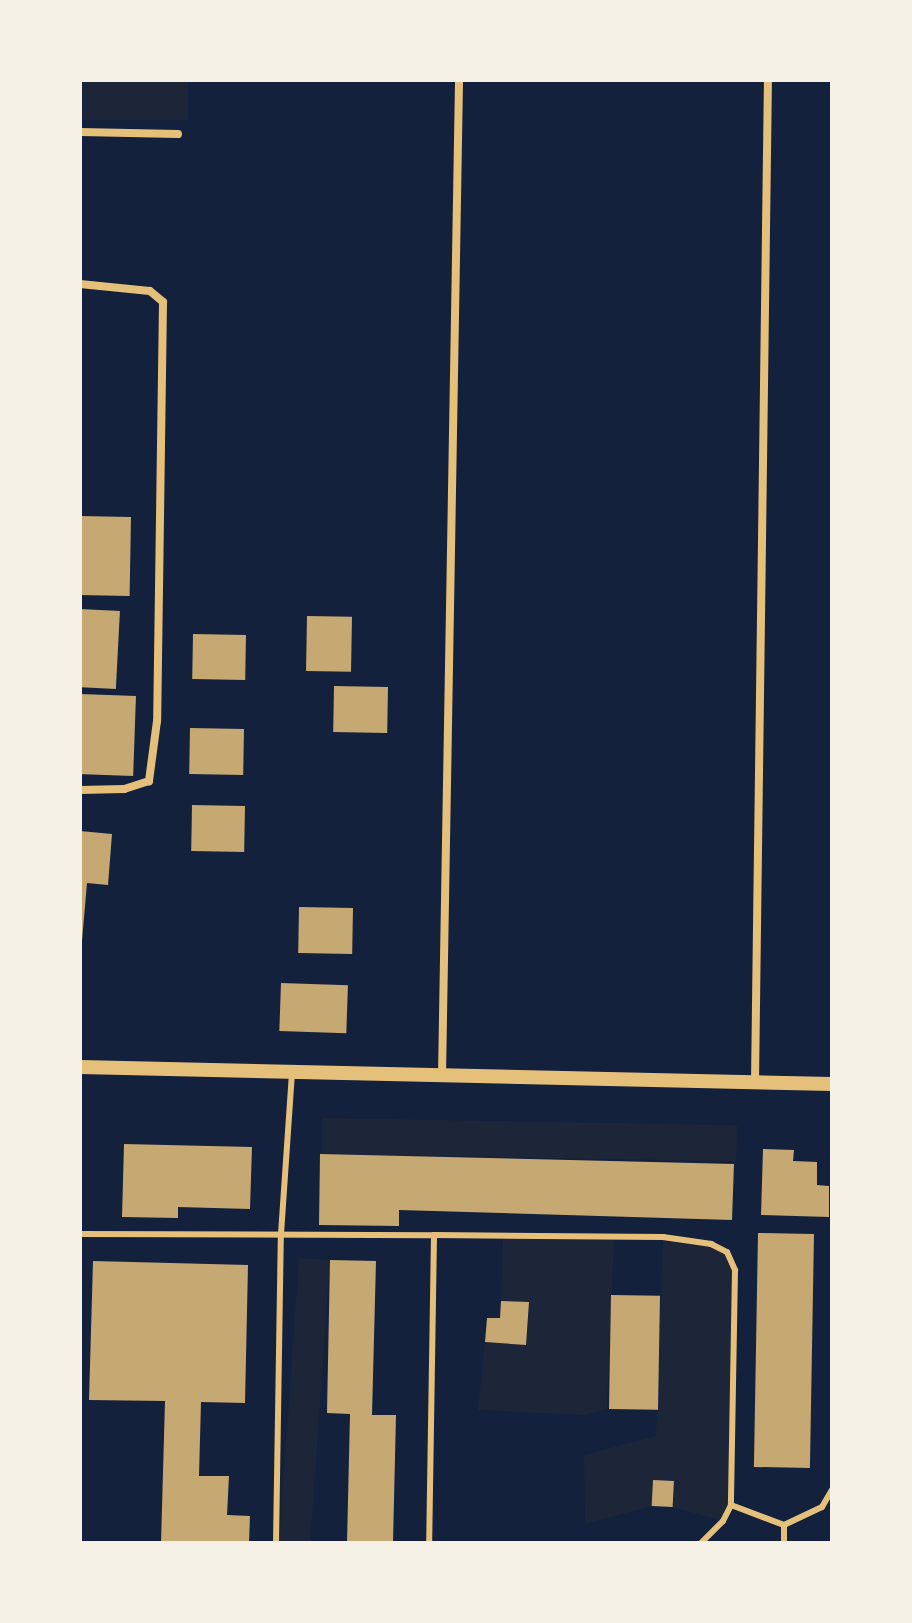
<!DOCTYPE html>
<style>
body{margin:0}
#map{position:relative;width:912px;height:1623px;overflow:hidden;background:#14213d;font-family:"Work Sans",sans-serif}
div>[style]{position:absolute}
.green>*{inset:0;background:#1d2539;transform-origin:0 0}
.building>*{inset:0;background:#c6a872;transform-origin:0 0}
.service>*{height:6px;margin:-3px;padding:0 3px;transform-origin:3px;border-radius:3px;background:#e5c07b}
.minor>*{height:8px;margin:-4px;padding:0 4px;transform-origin:4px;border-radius:4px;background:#e5c07b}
.tertiary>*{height:14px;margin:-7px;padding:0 7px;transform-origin:7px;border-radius:7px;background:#e5c07b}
span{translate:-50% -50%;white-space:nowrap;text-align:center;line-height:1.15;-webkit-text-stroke:7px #f6f1e7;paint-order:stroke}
.frame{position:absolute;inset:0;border:82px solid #f6f1e7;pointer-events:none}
</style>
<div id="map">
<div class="green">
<div style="left:80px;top:80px;width:108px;height:40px"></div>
<div style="left:322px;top:1118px;width:415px;height:36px;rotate:1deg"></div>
<div style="clip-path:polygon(503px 1235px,614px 1236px,607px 1409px,583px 1415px,478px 1410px,485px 1342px,526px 1344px,529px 1302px,501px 1301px)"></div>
<div style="clip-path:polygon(663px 1237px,711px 1244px,727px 1252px,735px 1270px,731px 1505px,723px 1521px,673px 1507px,674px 1481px,653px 1480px,652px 1506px,585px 1524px,584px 1455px,656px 1436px)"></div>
<div style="left:299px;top:1258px;width:31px;height:285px;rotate:4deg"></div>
</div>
<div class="building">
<div style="left:80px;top:516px;width:51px;height:79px;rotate:1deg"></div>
<div style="left:80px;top:609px;width:40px;height:78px;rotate:3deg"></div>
<div style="left:307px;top:616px;width:45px;height:55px;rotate:1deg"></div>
<div style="left:193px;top:634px;width:53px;height:45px;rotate:1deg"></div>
<div style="left:334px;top:686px;width:54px;height:46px;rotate:1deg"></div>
<div style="left:80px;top:694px;width:56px;height:80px;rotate:2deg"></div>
<div style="left:190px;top:728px;width:54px;height:46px;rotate:1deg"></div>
<div style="left:192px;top:805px;width:53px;height:46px;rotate:1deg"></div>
<div style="clip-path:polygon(80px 831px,112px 834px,108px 885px,87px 883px,82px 941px)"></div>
<div style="left:299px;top:907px;width:54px;height:46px;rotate:1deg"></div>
<div style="left:281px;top:983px;width:67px;height:48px;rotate:2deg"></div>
<div style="clip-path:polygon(124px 1144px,252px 1147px,250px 1209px,178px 1207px,178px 1218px,122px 1217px)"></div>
<div style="clip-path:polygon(763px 1149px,794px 1150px,793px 1161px,817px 1162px,817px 1185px,829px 1186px,829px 1217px,761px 1215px)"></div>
<div style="clip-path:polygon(320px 1154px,734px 1164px,732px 1220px,399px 1210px,399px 1226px,319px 1225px)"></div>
<div style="left:758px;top:1233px;width:56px;height:234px;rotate:1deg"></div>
<div style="clip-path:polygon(330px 1260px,376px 1261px,372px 1415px,396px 1415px,393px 1543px,347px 1543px,350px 1414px,327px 1413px)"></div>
<div style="clip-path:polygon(93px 1261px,248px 1265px,245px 1403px,201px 1402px,199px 1476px,229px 1476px,227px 1515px,250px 1516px,249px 1543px,161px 1543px,165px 1401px,89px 1400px)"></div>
<div style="left:611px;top:1295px;width:49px;height:114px;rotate:1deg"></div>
<div style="clip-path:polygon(501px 1301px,529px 1302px,526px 1345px,485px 1342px,487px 1318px,500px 1318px)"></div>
<div style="left:653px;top:1480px;width:21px;height:26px;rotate:3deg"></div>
</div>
<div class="service">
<div style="left:80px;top:1234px;width:354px;rotate:0.2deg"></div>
<div style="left:434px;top:1235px;width:308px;rotate:90.9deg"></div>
<div style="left:434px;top:1235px;width:229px;rotate:0.5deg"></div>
<div style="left:663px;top:1237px;width:49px;rotate:8.3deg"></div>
<div style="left:711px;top:1244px;width:18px;rotate:27deg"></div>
<div style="left:727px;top:1252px;width:20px;rotate:66deg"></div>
<div style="left:735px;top:1270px;width:235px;rotate:91deg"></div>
<div style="left:731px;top:1505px;width:57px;rotate:20.7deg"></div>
<div style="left:784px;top:1525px;width:18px;rotate:90deg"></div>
<div style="left:784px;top:1525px;width:42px;rotate:-25.3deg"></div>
<div style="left:822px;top:1507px;width:20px;rotate:-60deg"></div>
<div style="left:276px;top:1543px;width:309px;rotate:-89.1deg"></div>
<div style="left:281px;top:1234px;width:160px;rotate:-86.1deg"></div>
<div style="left:701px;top:1543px;width:31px;rotate:-45deg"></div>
<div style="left:723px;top:1521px;width:18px;rotate:-63deg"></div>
</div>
<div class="minor">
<div style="left:80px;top:132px;width:98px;rotate:1.2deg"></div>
<div style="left:80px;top:284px;width:70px;rotate:5.7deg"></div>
<div style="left:150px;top:291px;width:17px;rotate:40deg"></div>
<div style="left:163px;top:302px;width:419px;rotate:90.8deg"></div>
<div style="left:157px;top:721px;width:61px;rotate:97.6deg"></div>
<div style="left:149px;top:781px;width:26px;rotate:162deg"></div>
<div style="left:124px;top:789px;width:44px;rotate:178.7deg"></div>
<div style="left:442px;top:1076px;width:996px;rotate:-89.02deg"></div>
<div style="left:755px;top:1082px;width:1002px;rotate:-89.26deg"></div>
</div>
<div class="tertiary">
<div style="left:80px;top:1067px;width:752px;rotate:1.3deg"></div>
</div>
<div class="frame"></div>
</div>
